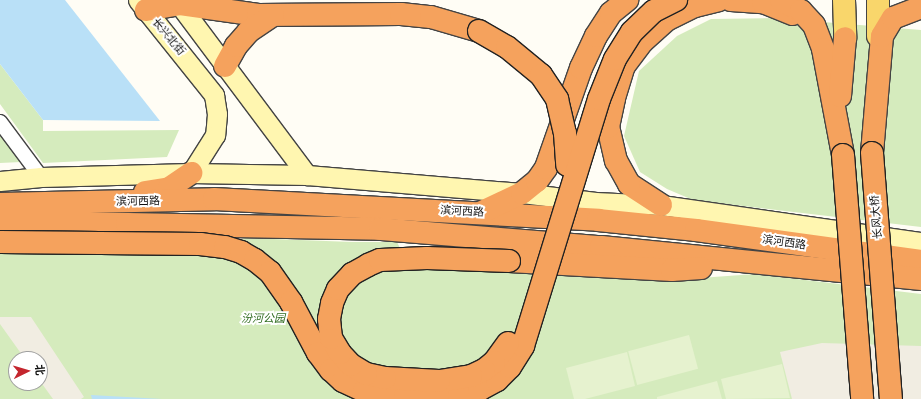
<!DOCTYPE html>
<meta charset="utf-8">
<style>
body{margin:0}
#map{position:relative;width:921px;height:399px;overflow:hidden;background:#fffdf5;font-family:"Roboto Serif","Noto Sans SC",serif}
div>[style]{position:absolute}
.green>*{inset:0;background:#d5ebbd}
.pitch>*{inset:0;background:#e6f2cf;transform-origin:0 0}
.plaza>*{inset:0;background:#f1ede2}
.water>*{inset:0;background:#b9e0f7}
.roads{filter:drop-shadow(1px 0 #444) drop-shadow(-1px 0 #444) drop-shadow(0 1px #444) drop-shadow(0 -1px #444)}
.street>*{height:14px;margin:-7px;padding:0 7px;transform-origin:7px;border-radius:7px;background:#fff}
.secondary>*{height:19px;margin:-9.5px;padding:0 9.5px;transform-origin:9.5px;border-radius:9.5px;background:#fff6b0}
.primary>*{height:22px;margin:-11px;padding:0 11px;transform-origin:11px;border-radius:11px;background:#f9d66b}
.highway>*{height:22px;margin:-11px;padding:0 11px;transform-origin:11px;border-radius:11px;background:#f5a25d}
.bridges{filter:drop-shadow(1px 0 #222) drop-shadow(-1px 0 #222) drop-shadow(0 1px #222) drop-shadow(0 -1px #222)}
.highway-bridge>*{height:22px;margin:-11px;padding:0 11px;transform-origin:11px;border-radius:11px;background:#f5a25d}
span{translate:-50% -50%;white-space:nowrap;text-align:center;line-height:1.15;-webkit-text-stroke:4px #fff;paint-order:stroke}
.street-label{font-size:11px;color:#111}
.park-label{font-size:11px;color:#2f6b1f;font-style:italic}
.north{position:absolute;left:8px;top:351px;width:40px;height:40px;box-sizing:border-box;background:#fff;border:1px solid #a0a0a0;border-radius:50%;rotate:85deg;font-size:11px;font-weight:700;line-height:16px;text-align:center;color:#111}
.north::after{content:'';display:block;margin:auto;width:14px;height:18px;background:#c4262e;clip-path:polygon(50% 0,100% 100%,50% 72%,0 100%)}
</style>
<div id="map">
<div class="green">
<div style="clip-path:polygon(774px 18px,921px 30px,921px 227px,693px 200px,667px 189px,640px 172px,624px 136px,639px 71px,677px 36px,711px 19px)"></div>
<div style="clip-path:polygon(0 64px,43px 120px,43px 131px,179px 130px,167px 157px,43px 163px,0 104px)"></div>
<div style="clip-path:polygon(0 134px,21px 162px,0 163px)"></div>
<div style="clip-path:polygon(evenodd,245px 238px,352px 242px,397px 242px,408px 264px,686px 279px,755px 274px,921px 294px,921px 399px,0 399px,0 251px,186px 252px,245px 238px,16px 359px,40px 359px,40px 383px,16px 383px,16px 359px)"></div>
</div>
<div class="pitch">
<div style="left:689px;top:335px;width:35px;height:63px;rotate:75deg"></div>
<div style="clip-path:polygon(627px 352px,635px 386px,585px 399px,574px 399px,566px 368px)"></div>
<div style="clip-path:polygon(782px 364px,790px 398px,726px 399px,721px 379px)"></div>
<div style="clip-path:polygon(717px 381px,722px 399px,657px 399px,657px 397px)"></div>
</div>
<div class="plaza">
<div style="clip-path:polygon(0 317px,31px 317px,84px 397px,81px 399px,53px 399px,40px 381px,40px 359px,25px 359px,0 324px)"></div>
<div style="clip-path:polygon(822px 343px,921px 346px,921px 399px,792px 399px,780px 352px)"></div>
</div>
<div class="water">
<div style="clip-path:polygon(0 0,65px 0,160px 121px,43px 120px,0 64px)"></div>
<div style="clip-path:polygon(91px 395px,162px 399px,92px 399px)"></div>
</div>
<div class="roads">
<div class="street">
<div style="left:0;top:122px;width:69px;rotate:53.3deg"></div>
</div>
<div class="secondary">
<div style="left:138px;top:0;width:122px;rotate:51.3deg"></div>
<div style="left:214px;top:95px;width:19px;rotate:81deg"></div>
<div style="left:217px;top:114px;width:21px;rotate:95deg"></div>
<div style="left:215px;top:135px;width:45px;rotate:122.3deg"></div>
<div style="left:176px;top:0;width:219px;rotate:53.2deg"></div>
<div style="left:0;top:181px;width:41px;rotate:-5.6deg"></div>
<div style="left:41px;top:177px;width:150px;rotate:-1.5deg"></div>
<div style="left:191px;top:173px;width:116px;rotate:1deg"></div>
<div style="left:307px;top:175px;width:216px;rotate:4.8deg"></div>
<div style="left:522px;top:193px;width:74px;rotate:7deg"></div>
<div style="left:595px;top:202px;width:66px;rotate:2.6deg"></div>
<div style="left:661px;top:205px;width:263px;rotate:8.1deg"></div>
</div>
<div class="primary">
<div style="left:844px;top:0;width:38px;rotate:88deg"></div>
<div style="left:878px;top:0;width:36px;rotate:90deg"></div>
</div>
<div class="highway">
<div style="left:731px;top:0;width:32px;rotate:4deg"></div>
<div style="left:763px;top:2px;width:32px;rotate:22deg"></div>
<div style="left:781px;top:0;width:23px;rotate:29deg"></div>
<div style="left:801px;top:11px;width:19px;rotate:47deg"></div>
<div style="left:814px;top:25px;width:26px;rotate:69deg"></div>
<div style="left:823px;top:49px;width:108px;rotate:79.3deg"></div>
<div style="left:146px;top:10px;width:35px;rotate:-10deg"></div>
<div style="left:180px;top:4px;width:79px;rotate:8deg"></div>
<div style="left:258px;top:15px;width:143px;rotate:-0.4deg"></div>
<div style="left:401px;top:14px;width:30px;rotate:6deg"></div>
<div style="left:431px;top:17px;width:50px;rotate:16.3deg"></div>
<div style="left:225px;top:66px;width:23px;rotate:-61deg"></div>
<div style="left:236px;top:46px;width:18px;rotate:-49deg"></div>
<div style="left:248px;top:32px;width:30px;rotate:-34deg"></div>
<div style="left:840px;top:96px;width:58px;rotate:-85.1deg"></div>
<div style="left:872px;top:153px;width:117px;rotate:-85.1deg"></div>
<div style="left:882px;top:36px;width:21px;rotate:-59deg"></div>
<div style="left:893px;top:18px;width:30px;rotate:-21deg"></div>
<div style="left:145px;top:192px;width:24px;rotate:-9deg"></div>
<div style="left:169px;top:188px;width:27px;rotate:-34deg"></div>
<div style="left:0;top:204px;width:214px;rotate:-1.3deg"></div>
<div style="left:214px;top:199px;width:385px;rotate:3.1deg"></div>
<div style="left:598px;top:220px;width:99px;rotate:5.8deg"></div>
<div style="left:696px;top:230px;width:227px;rotate:7.8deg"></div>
<div style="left:661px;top:205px;width:38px;rotate:-147deg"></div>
<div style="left:629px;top:184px;width:26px;rotate:-119deg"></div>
<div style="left:616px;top:161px;width:35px;rotate:-103deg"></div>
<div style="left:608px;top:127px;width:30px;rotate:-78deg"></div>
<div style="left:614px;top:98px;width:34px;rotate:-73deg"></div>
<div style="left:624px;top:66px;width:31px;rotate:-53deg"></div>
<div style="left:643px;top:41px;width:31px;rotate:-42deg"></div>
<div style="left:666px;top:20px;width:32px;rotate:-26deg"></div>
<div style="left:695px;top:6px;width:25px;rotate:-14deg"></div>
<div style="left:482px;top:212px;width:44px;rotate:-25.4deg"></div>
<div style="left:522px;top:193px;width:19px;rotate:-39deg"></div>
<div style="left:537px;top:181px;width:16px;rotate:-55deg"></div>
<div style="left:546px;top:168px;width:106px;rotate:-70.7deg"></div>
<div style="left:581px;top:68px;width:35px;rotate:-65deg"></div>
<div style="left:596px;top:36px;width:27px;rotate:-57deg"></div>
<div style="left:611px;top:13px;width:21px;rotate:-39deg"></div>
<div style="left:0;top:224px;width:127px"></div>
<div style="left:127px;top:224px;width:253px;rotate:1.1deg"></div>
<div style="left:380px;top:229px;width:222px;rotate:4.7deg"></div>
<div style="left:601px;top:247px;width:322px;rotate:5.7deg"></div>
<div style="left:509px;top:261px;width:163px;rotate:3.2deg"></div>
<div style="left:672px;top:270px;width:29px;rotate:-4deg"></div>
</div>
</div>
<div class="bridges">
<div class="highway-bridge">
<div style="left:479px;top:31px;width:32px;rotate:30deg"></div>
<div style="left:507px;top:47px;width:44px;rotate:39.5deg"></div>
<div style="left:541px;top:75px;width:29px;rotate:56deg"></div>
<div style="left:557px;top:99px;width:35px;rotate:77deg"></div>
<div style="left:565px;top:133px;width:32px;rotate:86deg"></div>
<div style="left:872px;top:153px;width:247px;rotate:85.6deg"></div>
<div style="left:843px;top:155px;width:245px;rotate:85.5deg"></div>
<div style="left:0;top:242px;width:200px;rotate:0.6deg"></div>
<div style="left:200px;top:244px;width:25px;rotate:7deg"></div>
<div style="left:225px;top:247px;width:17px;rotate:17deg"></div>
<div style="left:241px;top:252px;width:16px;rotate:30deg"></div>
<div style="left:255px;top:260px;width:19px;rotate:39deg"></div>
<div style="left:270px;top:272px;width:37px;rotate:55deg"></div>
<div style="left:291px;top:302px;width:58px;rotate:62.1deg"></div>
<div style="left:318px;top:353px;width:21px;rotate:53deg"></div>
<div style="left:331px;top:370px;width:16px;rotate:43deg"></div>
<div style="left:343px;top:381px;width:23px;rotate:25deg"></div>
<div style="left:364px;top:391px;width:41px;rotate:7deg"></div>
<div style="left:405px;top:396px;width:54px;rotate:-1.1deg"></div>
<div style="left:459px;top:395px;width:21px;rotate:-14deg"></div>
<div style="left:479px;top:390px;width:21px;rotate:-29deg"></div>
<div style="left:497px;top:380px;width:18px;rotate:-45deg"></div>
<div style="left:510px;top:367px;width:25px;rotate:-58deg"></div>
<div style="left:523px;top:346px;width:258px;rotate:-72.9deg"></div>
<div style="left:599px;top:99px;width:43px;rotate:-68.2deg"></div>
<div style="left:615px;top:59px;width:32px;rotate:-58deg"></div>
<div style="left:632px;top:32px;width:30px;rotate:-44deg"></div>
<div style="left:654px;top:11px;width:25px;rotate:-27deg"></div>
<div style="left:508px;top:343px;width:24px;rotate:126deg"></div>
<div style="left:494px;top:362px;width:13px;rotate:141deg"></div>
<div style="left:484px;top:370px;width:14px;rotate:155deg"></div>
<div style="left:471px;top:376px;width:32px;rotate:171deg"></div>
<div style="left:439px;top:381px;width:54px;rotate:-176.8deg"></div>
<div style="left:385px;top:378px;width:19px;rotate:-168deg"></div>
<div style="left:366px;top:374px;width:17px;rotate:-149deg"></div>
<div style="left:351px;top:365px;width:16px;rotate:-133deg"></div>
<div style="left:340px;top:353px;width:17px;rotate:-121deg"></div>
<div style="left:331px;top:338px;width:19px;rotate:-96deg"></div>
<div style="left:329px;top:319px;width:16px;rotate:-79deg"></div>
<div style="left:332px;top:303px;width:15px;rotate:-67deg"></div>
<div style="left:338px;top:289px;width:21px;rotate:-47deg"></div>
<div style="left:352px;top:274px;width:18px;rotate:-29deg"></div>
<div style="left:368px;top:265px;width:13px;rotate:-23deg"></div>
<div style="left:380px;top:260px;width:47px;rotate:-2.4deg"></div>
<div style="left:427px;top:258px;width:82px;rotate:2.1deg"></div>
</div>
</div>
<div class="street-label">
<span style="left:168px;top:37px;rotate:50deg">长兴北街</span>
<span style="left:138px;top:202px;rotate:-1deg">滨河西路</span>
<span style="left:462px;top:212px;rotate:3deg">滨河西路</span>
<span style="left:877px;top:217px;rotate:-95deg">长风大桥</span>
<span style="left:784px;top:243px;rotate:8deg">滨河西路</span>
</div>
<div class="park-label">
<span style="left:263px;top:319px">汾河公园</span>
</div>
<div class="north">北</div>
</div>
